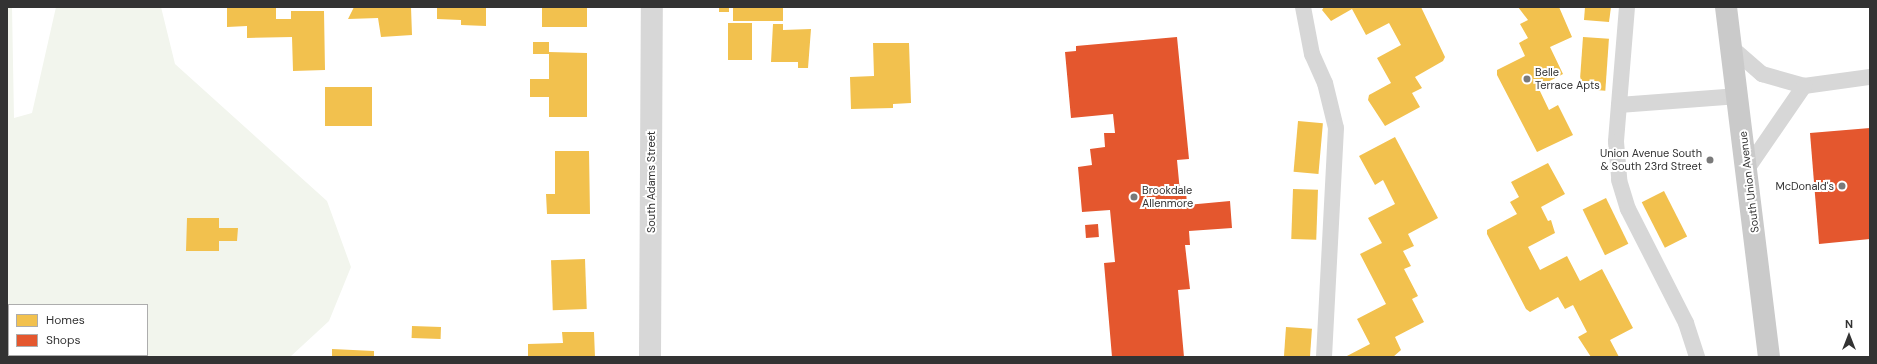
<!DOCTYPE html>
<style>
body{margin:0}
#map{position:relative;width:1877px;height:364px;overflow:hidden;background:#fff;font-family:"DM Sans",sans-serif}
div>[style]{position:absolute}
.green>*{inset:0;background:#f2f5ed}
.homes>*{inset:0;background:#f2c14e;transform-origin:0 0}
.shops>*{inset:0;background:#e4572e;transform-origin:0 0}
.lane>*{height:16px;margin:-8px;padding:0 8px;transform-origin:8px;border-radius:8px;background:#d7d7d7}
.street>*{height:22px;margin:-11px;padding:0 11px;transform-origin:11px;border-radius:11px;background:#d7d7d7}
.primary>*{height:22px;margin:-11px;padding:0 11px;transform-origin:11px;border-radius:11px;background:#cacaca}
.dots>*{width:11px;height:11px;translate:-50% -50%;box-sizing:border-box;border:2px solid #fff;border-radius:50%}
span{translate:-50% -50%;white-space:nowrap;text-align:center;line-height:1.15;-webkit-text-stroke:4px #fff;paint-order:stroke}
.poi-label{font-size:11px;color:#333}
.left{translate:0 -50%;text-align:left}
.right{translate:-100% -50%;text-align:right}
.street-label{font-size:11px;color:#333}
.frame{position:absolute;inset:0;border:8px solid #333;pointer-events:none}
.legend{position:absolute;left:8px;top:304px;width:140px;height:52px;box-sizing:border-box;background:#fff;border:1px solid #adadad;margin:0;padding:5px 7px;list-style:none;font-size:12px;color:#333}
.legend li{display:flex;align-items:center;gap:8px;height:20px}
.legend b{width:20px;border:1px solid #adadad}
.north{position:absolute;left:1829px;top:316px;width:40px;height:40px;-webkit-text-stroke:3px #fff;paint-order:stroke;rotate:0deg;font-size:11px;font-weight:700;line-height:16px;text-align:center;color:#333}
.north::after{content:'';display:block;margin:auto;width:14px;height:18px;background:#333;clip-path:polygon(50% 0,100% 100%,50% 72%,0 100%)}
</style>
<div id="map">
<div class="green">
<div style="clip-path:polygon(evenodd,7px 7px,12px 7px,14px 118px,32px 113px,56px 7px,161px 7px,175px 64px,327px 201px,351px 267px,329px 321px,290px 357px,7px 357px,7px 7px,9px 305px,147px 305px,147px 355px,9px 355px,9px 305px)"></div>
</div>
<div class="homes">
<div style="clip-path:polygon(227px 7px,276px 7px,276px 19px,291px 19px,291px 11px,324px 11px,325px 70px,293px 71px,292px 37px,247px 38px,247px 26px,227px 27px)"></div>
<div style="clip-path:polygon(354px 7px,411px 7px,412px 35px,381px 37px,378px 18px,348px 19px)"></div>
<div style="clip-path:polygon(437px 7px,486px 7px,486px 26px,461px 25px,461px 20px,437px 19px)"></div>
<div style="left:542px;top:7px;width:45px;height:20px"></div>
<div style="left:719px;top:7px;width:10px;height:5px"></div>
<div style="left:733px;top:7px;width:50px;height:14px"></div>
<div style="clip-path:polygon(1324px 7px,1421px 7px,1445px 57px,1443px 61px,1415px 77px,1422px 88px,1412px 93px,1420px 107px,1385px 126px,1368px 100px,1369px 95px,1391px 83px,1377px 58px,1401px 45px,1389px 23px,1366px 35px,1352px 9px,1331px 21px,1322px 10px)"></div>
<div style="clip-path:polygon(1518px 7px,1559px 7px,1572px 37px,1550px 47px,1563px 74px,1538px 87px,1549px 110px,1558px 105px,1573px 135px,1537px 152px,1497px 75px,1497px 70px,1525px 56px,1519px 43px,1528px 38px,1520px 24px,1528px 20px)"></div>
<div style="clip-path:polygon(1585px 7px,1611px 7px,1609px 22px,1584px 20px)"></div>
<div style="left:728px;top:23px;width:24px;height:37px"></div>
<div style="clip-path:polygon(773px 24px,783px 24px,783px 30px,811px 29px,808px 68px,798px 68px,798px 62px,771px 62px)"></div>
<div style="left:1583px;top:37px;width:26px;height:52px;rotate:4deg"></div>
<div style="left:533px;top:42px;width:16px;height:12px"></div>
<div style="clip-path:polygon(873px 43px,909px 43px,911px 103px,893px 104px,893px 108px,851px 109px,850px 77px,874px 76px)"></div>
<div style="clip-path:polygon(549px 52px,587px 53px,587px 117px,549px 117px,549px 97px,530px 97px,530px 79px,549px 79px)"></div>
<div style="left:325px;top:87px;width:47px;height:39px"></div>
<div style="left:1298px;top:121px;width:25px;height:51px;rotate:5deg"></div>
<div style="clip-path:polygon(1395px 137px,1438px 218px,1408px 234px,1414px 246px,1403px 251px,1411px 266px,1404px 269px,1418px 296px,1412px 299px,1424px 322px,1395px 337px,1401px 350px,1393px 357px,1345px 357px,1370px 344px,1357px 319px,1386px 304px,1360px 254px,1382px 243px,1368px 218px,1395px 204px,1383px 180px,1375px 185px,1359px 156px)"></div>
<div style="clip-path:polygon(555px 151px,589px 151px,590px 214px,547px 214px,546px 194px,555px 194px)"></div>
<div style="clip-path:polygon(1548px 163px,1565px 194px,1541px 207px,1548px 221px,1551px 220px,1555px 233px,1528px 247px,1540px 270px,1567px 256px,1580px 281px,1602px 269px,1633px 328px,1610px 340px,1619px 357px,1591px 357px,1578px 337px,1587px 332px,1573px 305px,1565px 309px,1558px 297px,1530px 312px,1526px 309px,1487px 234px,1487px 230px,1517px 214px,1510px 202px,1519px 197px,1511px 182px)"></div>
<div style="left:1293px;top:189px;width:25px;height:50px;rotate:2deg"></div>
<div style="left:1664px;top:191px;width:51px;height:25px;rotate:63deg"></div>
<div style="left:1606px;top:198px;width:51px;height:26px;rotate:64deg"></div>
<div style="clip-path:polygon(187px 218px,219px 218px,219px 228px,238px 228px,237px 241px,219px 241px,219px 251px,186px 251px)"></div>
<div style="left:585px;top:259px;width:50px;height:34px;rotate:88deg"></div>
<div style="left:412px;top:326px;width:29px;height:12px;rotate:2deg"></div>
<div style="left:1286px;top:327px;width:26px;height:30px;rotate:4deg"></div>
<div style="clip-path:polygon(562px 332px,594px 332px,595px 357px,528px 357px,528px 344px,563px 343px)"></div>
<div style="clip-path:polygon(332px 349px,374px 351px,374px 357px,332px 357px)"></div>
</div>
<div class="shops">
<div style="clip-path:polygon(1177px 37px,1189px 159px,1177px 160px,1180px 192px,1186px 191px,1187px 205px,1230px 201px,1232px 228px,1189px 231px,1190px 245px,1185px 245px,1190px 289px,1178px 290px,1184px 357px,1112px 357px,1104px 263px,1115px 262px,1110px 210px,1082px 212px,1078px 167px,1092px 165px,1090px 149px,1105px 147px,1104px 133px,1115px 133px,1113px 114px,1071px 118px,1065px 52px,1076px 51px,1076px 46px)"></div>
<div style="clip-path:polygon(1870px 128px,1870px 239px,1819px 244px,1810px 133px)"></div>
<div style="left:1098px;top:224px;width:13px;height:13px;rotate:86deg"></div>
</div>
<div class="lane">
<div style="left:1303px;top:7px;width:48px;rotate:79.2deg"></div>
<div style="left:1312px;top:54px;width:32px;rotate:66deg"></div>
<div style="left:1325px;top:83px;width:46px;rotate:76.3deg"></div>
<div style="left:1336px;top:128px;width:229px;rotate:93deg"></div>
<div style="left:1627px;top:7px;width:135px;rotate:94.7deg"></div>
<div style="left:1616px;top:142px;width:38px;rotate:85deg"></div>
<div style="left:1619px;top:180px;width:30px;rotate:73deg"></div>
<div style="left:1628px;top:209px;width:128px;rotate:63deg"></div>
<div style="left:1686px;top:323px;width:36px;rotate:72deg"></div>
<div style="left:1732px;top:48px;width:40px;rotate:41deg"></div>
<div style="left:1762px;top:74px;width:44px;rotate:15.9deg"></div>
<div style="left:1804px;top:86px;width:67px;rotate:-7.8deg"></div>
<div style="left:1619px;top:105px;width:120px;rotate:-4.3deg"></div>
<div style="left:1747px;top:169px;width:101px;rotate:-55.5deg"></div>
</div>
<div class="street">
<div style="left:650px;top:357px;width:350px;rotate:-89.7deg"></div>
</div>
<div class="primary">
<div style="left:1726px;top:7px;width:353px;rotate:83deg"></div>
</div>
<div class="dots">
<div style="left:1527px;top:79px;background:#7a7a7a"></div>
<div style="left:1710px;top:160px;background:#7a7a7a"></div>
<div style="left:1842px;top:186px;background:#7a7a7a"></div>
<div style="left:1134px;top:197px;background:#7a7a7a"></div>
</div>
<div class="poi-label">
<span class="left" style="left:1535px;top:79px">Belle<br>Terrace Apts</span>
<span class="right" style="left:1702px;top:160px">Union Avenue South<br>&amp; South 23rd Street</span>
<span class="right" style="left:1834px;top:186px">McDonald's</span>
<span class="left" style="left:1142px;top:197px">Brookdale<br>Allenmore</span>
</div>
<div class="street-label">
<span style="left:651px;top:182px;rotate:-90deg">South Adams Street</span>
<span style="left:1749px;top:182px;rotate:-97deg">South Union Avenue</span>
</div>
<div class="frame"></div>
<ul class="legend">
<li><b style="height:11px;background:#f2c14e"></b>Homes</li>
<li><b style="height:11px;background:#e4572e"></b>Shops</li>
</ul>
<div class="north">N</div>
</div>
